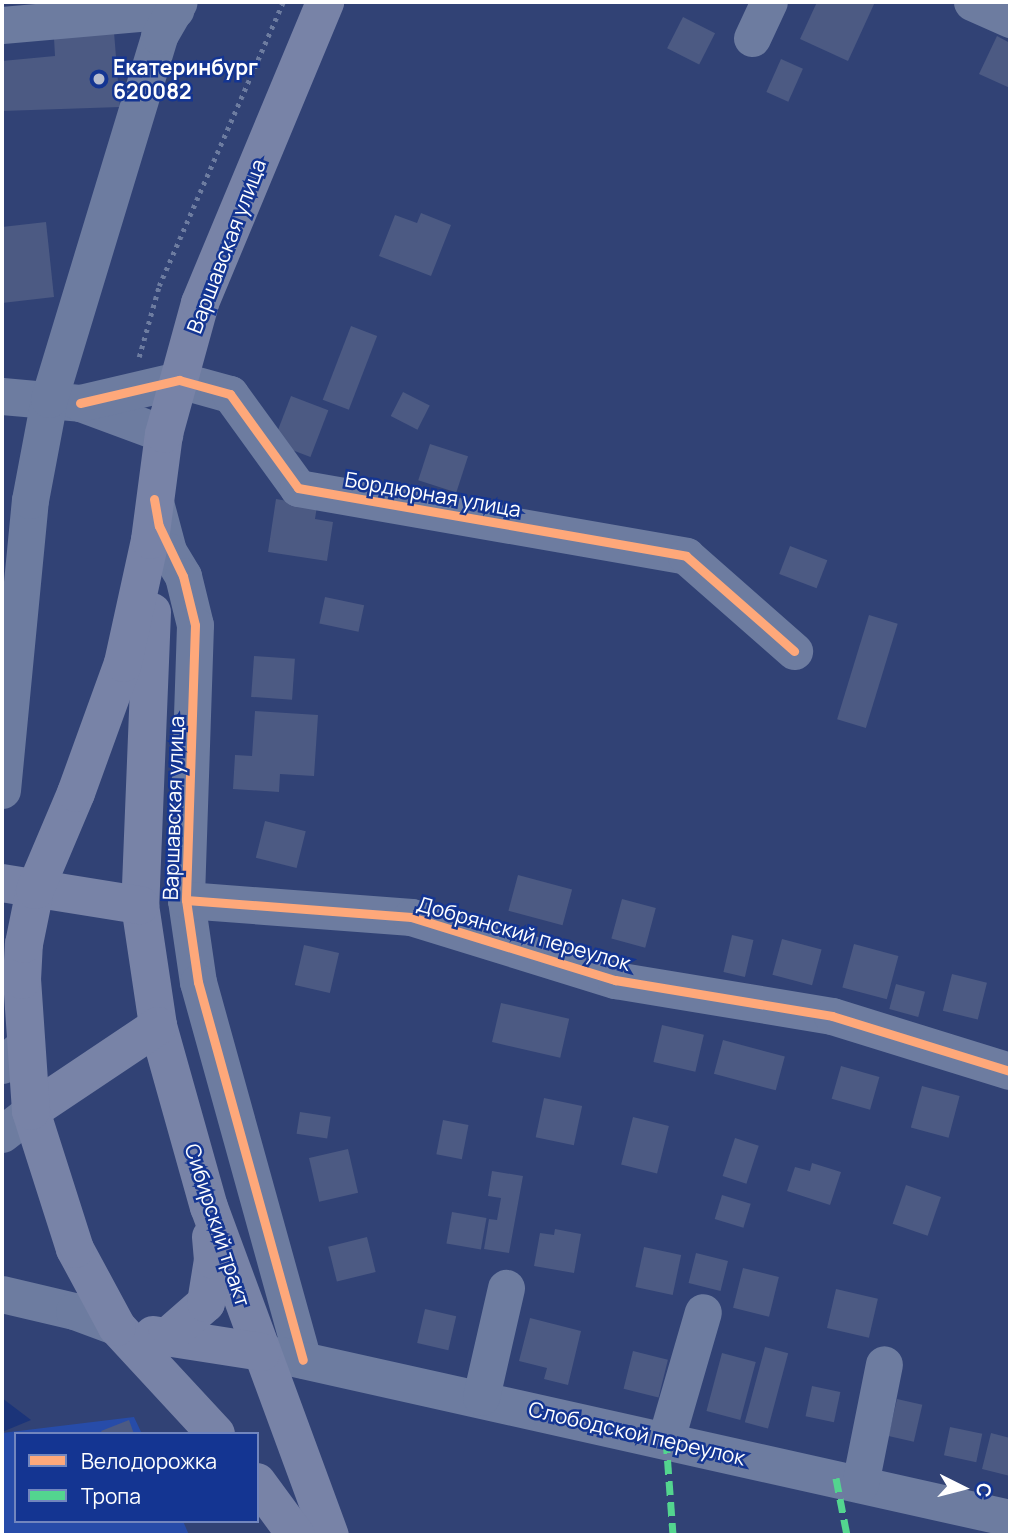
<!DOCTYPE html>
<meta charset="utf-8">
<style>
body{margin:0}
#map{position:relative;width:1012px;height:1537px;overflow:hidden;background:#314275;font-family:Manrope,sans-serif}
div>[style]{position:absolute}
.green>*{inset:0;background:#274ca9}
.water>*{inset:0;background:#1b3479}
.building>*{inset:0;background:#4c5a83;transform-origin:0 0}
.path>*{height:4.5px;margin-top:-2.25px;transform-origin:0;background:repeating-linear-gradient(90deg,#6d7ca0 0 3.5px,transparent 0 8.5px)}
.minor>*{height:37px;margin:-18.5px;padding:0 18.5px;transform-origin:18.5px;border-radius:18.5px;background:#6d7ca0}
.major>*{height:38px;margin:-19px;padding:0 19px;transform-origin:19px;border-radius:19px;background:#7883a7}
.quiet>*{height:7px;margin-top:-3.5px;transform-origin:0;background:repeating-linear-gradient(90deg,#53d58f 0 14px,transparent 0 21px)}
.cycleway>*{height:9px;margin:-4.5px;padding:0 4.5px;transform-origin:4.5px;border-radius:4.5px;background:#fea87a}
.dots>*{width:19px;height:19px;translate:-50% -50%;box-sizing:border-box;border:4px solid #143592;border-radius:50%}
span{translate:-50% -50%;white-space:nowrap;text-align:center;line-height:1.15;-webkit-text-stroke:5px #143592;paint-order:stroke}
.poi-label{font-size:21px;color:#fff;font-weight:700}
.left{translate:0 -50%;text-align:left}
.street-label{font-size:21px;color:#fff}
.frame{position:absolute;inset:0;border:4px solid #fff;pointer-events:none}
.legend{position:absolute;left:14px;top:1432px;width:245px;height:91px;box-sizing:border-box;background:#143592;border:2px solid #7286be;margin:0;padding:9px 12px;list-style:none;font-size:21px;color:#fff}
.legend li{display:flex;align-items:center;gap:14px;height:35px}
.legend b{width:35px;border:2px solid #7286be}
.north{position:absolute;left:928px;top:1453px;width:70px;height:70px;-webkit-text-stroke:5px #143592;paint-order:stroke;rotate:96deg;font-size:19px;font-weight:700;line-height:28px;text-align:center;color:#fff}
.north::after{content:'';display:block;margin:auto;width:24px;height:32px;background:#fff;clip-path:polygon(50% 0,100% 100%,50% 72%,0 100%)}
</style>
<div id="map">
<div class="green">
<div style="clip-path:polygon(134px 1417px,142px 1434px,16px 1434px,16px 1521px,183px 1521px,189px 1535px,2px 1535px,2px 1433px)"></div>
</div>
<div class="water">
<div style="clip-path:polygon(2px 1398px,31px 1420px,2px 1432px)"></div>
</div>
<div class="building">
<div style="clip-path:polygon(817px 2px,875px 2px,848px 61px,800px 39px)"></div>
<div style="left:683px;top:17px;width:36px;height:35px;rotate:27deg"></div>
<div style="clip-path:polygon(114px 32px,120px 107px,2px 111px,2px 61px,55px 56px,54px 38px)"></div>
<div style="clip-path:polygon(997px 36px,1010px 43px,1010px 88px,979px 74px)"></div>
<div style="left:781px;top:59px;width:24px;height:36px;rotate:24deg"></div>
<div style="clip-path:polygon(421px 213px,451px 225px,431px 276px,379px 256px,395px 215px,417px 223px)"></div>
<div style="clip-path:polygon(46px 222px,54px 297px,2px 303px,2px 227px)"></div>
<div style="left:351px;top:326px;width:28px;height:79px;rotate:21deg"></div>
<div style="left:403px;top:392px;width:30px;height:27px;rotate:27deg"></div>
<div style="left:291px;top:396px;width:40px;height:50px;rotate:21deg"></div>
<div style="left:430px;top:444px;width:40px;height:38px;rotate:18deg"></div>
<div style="clip-path:polygon(276px 499px,317px 506px,315px 519px,333px 522px,327px 561px,268px 552px)"></div>
<div style="left:790px;top:546px;width:40px;height:30px;rotate:21deg"></div>
<div style="left:325px;top:597px;width:40px;height:27px;rotate:12deg"></div>
<div style="left:869px;top:615px;width:30px;height:109px;rotate:17deg"></div>
<div style="left:254px;top:656px;width:41px;height:41px;rotate:4deg"></div>
<div style="clip-path:polygon(255px 711px,318px 715px,314px 776px,280px 774px,279px 792px,233px 789px,235px 755px,252px 756px)"></div>
<div style="left:265px;top:821px;width:42px;height:38px;rotate:14deg"></div>
<div style="left:518px;top:875px;width:56px;height:37px;rotate:15deg"></div>
<div style="left:622px;top:899px;width:35px;height:41px;rotate:15deg"></div>
<div style="left:732px;top:935px;width:22px;height:38px;rotate:13deg"></div>
<div style="left:782px;top:939px;width:41px;height:37px;rotate:15deg"></div>
<div style="left:854px;top:944px;width:46px;height:45px;rotate:15deg"></div>
<div style="left:304px;top:945px;width:36px;height:41px;rotate:13deg"></div>
<div style="left:952px;top:974px;width:36px;height:38px;rotate:14deg"></div>
<div style="left:896px;top:984px;width:30px;height:26px;rotate:15deg"></div>
<div style="left:501px;top:1003px;width:70px;height:40px;rotate:13deg"></div>
<div style="left:662px;top:1025px;width:43px;height:38px;rotate:13deg"></div>
<div style="left:723px;top:1040px;width:64px;height:35px;rotate:15deg"></div>
<div style="left:841px;top:1066px;width:40px;height:34px;rotate:16deg"></div>
<div style="left:922px;top:1086px;width:39px;height:43px;rotate:15deg"></div>
<div style="left:544px;top:1098px;width:39px;height:40px;rotate:12deg"></div>
<div style="left:300px;top:1112px;width:31px;height:22px;rotate:9deg"></div>
<div style="left:633px;top:1117px;width:37px;height:49px;rotate:14deg"></div>
<div style="left:443px;top:1120px;width:26px;height:35px;rotate:11deg"></div>
<div style="left:735px;top:1138px;width:25px;height:40px;rotate:18deg"></div>
<div style="left:348px;top:1149px;width:45px;height:40px;rotate:77deg"></div>
<div style="clip-path:polygon(812px 1163px,841px 1172px,830px 1205px,787px 1191px,795px 1167px,810px 1171px)"></div>
<div style="clip-path:polygon(492px 1171px,523px 1176px,509px 1253px,484px 1249px,489px 1219px,497px 1220px,501px 1198px,488px 1196px)"></div>
<div style="left:906px;top:1185px;width:37px;height:41px;rotate:19deg"></div>
<div style="left:722px;top:1195px;width:30px;height:25px;rotate:17deg"></div>
<div style="left:452px;top:1212px;width:35px;height:32px;rotate:10deg"></div>
<div style="clip-path:polygon(555px 1229px,581px 1234px,574px 1273px,534px 1266px,540px 1233px,554px 1235px)"></div>
<div style="left:367px;top:1237px;width:36px;height:40px;rotate:76deg"></div>
<div style="left:644px;top:1247px;width:38px;height:41px;rotate:12deg"></div>
<div style="left:696px;top:1253px;width:33px;height:31px;rotate:14deg"></div>
<div style="left:743px;top:1268px;width:37px;height:41px;rotate:14deg"></div>
<div style="left:836px;top:1289px;width:43px;height:40px;rotate:13deg"></div>
<div style="left:425px;top:1309px;width:32px;height:35px;rotate:13deg"></div>
<div style="clip-path:polygon(530px 1318px,581px 1331px,568px 1385px,544px 1379px,547px 1368px,519px 1361px)"></div>
<div style="left:765px;top:1347px;width:24px;height:78px;rotate:15deg"></div>
<div style="left:633px;top:1351px;width:36px;height:39px;rotate:14deg"></div>
<div style="left:722px;top:1353px;width:35px;height:60px;rotate:15deg"></div>
<div style="left:812px;top:1386px;width:29px;height:31px;rotate:12deg"></div>
<div style="left:897px;top:1399px;width:26px;height:38px;rotate:13deg"></div>
<div style="clip-path:polygon(129px 1420px,134px 1434px,103px 1434px,101px 1431px)"></div>
<div style="left:950px;top:1427px;width:33px;height:29px;rotate:12deg"></div>
<div style="clip-path:polygon(991px 1433px,1010px 1438px,1010px 1476px,982px 1469px)"></div>
</div>
<div class="path">
<div style="left:139px;top:357px;width:74px;rotate:-74.3deg"></div>
<div style="left:159px;top:286px;width:310px;rotate:-66.4deg"></div>
</div>
<div class="minor">
<div style="left:972px;top:2px;width:42px;rotate:24.1deg"></div>
<div style="left:2px;top:25px;width:174px;rotate:-5deg"></div>
<div style="left:752px;top:38px;width:40px;rotate:-65deg"></div>
<div style="left:2px;top:396px;width:78px;rotate:5.1deg"></div>
<div style="left:80px;top:403px;width:90px;rotate:20.3deg"></div>
<div style="left:80px;top:403px;width:102px;rotate:-13.1deg"></div>
<div style="left:179px;top:380px;width:53px;rotate:15.4deg"></div>
<div style="left:230px;top:394px;width:116px;rotate:54.1deg"></div>
<div style="left:298px;top:488px;width:394px;rotate:9.9deg"></div>
<div style="left:686px;top:556px;width:144px;rotate:41.3deg"></div>
<div style="left:155px;top:502px;width:51px;rotate:75.1deg"></div>
<div style="left:168px;top:551px;width:29px;rotate:59deg"></div>
<div style="left:183px;top:576px;width:50px;rotate:76.2deg"></div>
<div style="left:195px;top:625px;width:275px;rotate:91.9deg"></div>
<div style="left:186px;top:900px;width:83px;rotate:81.7deg"></div>
<div style="left:198px;top:982px;width:392px;rotate:74.5deg"></div>
<div style="left:2px;top:790px;width:291px;rotate:-84.5deg"></div>
<div style="left:30px;top:500px;width:103px;rotate:-79.3deg"></div>
<div style="left:49px;top:399px;width:379px;rotate:-73.1deg"></div>
<div style="left:159px;top:36px;width:39px;rotate:-60deg"></div>
<div style="left:186px;top:900px;width:226px;rotate:4.3deg"></div>
<div style="left:411px;top:917px;width:214px;rotate:17.2deg"></div>
<div style="left:615px;top:980px;width:220px;rotate:9.4deg"></div>
<div style="left:832px;top:1016px;width:186px;rotate:17.2deg"></div>
<div style="left:2px;top:1065px;width:30px;rotate:-41deg"></div>
<div style="left:2px;top:1134px;width:37px;rotate:-38deg"></div>
<div style="left:2px;top:1294px;width:74px;rotate:13.3deg"></div>
<div style="left:74px;top:1311px;width:46px;rotate:20.4deg"></div>
<div style="left:280px;top:1355px;width:748px;rotate:12.59deg"></div>
<div style="left:481px;top:1397px;width:112px;rotate:-77.1deg"></div>
<div style="left:666px;top:1439px;width:132px;rotate:-73.8deg"></div>
<div style="left:860px;top:1484px;width:122px;rotate:-78.7deg"></div>
</div>
<div class="major">
<div style="left:152px;top:612px;width:293px;rotate:92.3deg"></div>
<div style="left:140px;top:905px;width:122px;rotate:81.5deg"></div>
<div style="left:158px;top:1026px;width:188px;rotate:74.3deg"></div>
<div style="left:209px;top:1207px;width:350px;rotate:69.8deg"></div>
<div style="left:2px;top:883px;width:140px;rotate:9.1deg"></div>
<div style="left:31px;top:1111px;width:153px;rotate:-33.8deg"></div>
<div style="left:153px;top:1335px;width:110px;rotate:8.9deg"></div>
<div style="left:166px;top:1338px;width:53px;rotate:-41.2deg"></div>
<div style="left:206px;top:1303px;width:44px;rotate:-80.8deg"></div>
<div style="left:213px;top:1260px;width:23px;rotate:-95deg"></div>
<div style="left:216px;top:1434px;width:146px;rotate:-132.8deg"></div>
<div style="left:117px;top:1327px;width:89px;rotate:-118.3deg"></div>
<div style="left:75px;top:1249px;width:145px;rotate:-107.7deg"></div>
<div style="left:31px;top:1111px;width:131px;rotate:-93.9deg"></div>
<div style="left:22px;top:980px;width:36px;rotate:-87deg"></div>
<div style="left:24px;top:944px;width:55px;rotate:-78.5deg"></div>
<div style="left:35px;top:890px;width:105px;rotate:-67.1deg"></div>
<div style="left:76px;top:793px;width:138px;rotate:-70.1deg"></div>
<div style="left:123px;top:663px;width:126px;rotate:-77.6deg"></div>
<div style="left:150px;top:540px;width:107px;rotate:-82.5deg"></div>
<div style="left:164px;top:434px;width:136px;rotate:-74.6deg"></div>
<div style="left:200px;top:303px;width:326px;rotate:-67.4deg"></div>
<div style="left:257px;top:1482px;width:66px;rotate:53.7deg"></div>
</div>
<div class="quiet">
<div style="left:666px;top:1439px;width:96px;rotate:85.8deg"></div>
<div style="left:836px;top:1478px;width:58px;rotate:79.1deg"></div>
</div>
<div class="cycleway">
<div style="left:80px;top:403px;width:102px;rotate:-13.1deg"></div>
<div style="left:179px;top:380px;width:53px;rotate:15.4deg"></div>
<div style="left:230px;top:394px;width:116px;rotate:54.1deg"></div>
<div style="left:298px;top:488px;width:394px;rotate:9.9deg"></div>
<div style="left:686px;top:556px;width:144px;rotate:41.3deg"></div>
<div style="left:154px;top:499px;width:27px;rotate:80deg"></div>
<div style="left:159px;top:526px;width:55px;rotate:64.4deg"></div>
<div style="left:183px;top:576px;width:50px;rotate:76.2deg"></div>
<div style="left:195px;top:625px;width:275px;rotate:91.9deg"></div>
<div style="left:186px;top:900px;width:83px;rotate:81.7deg"></div>
<div style="left:198px;top:982px;width:392px;rotate:74.5deg"></div>
<div style="left:186px;top:900px;width:226px;rotate:4.3deg"></div>
<div style="left:411px;top:917px;width:214px;rotate:17.2deg"></div>
<div style="left:615px;top:980px;width:220px;rotate:9.4deg"></div>
<div style="left:832px;top:1016px;width:186px;rotate:17.2deg"></div>
</div>
<div class="dots">
<div style="left:99px;top:79px;background:#b7bdcf"></div>
</div>
<div class="poi-label">
<span class="left" style="left:113px;top:79px">Екатеринбург<br>620082</span>
</div>
<div class="street-label">
<span style="left:226px;top:246px;rotate:-69deg">Варшавская улица</span>
<span style="left:433px;top:494px;rotate:10deg">Бордюрная улица</span>
<span style="left:173px;top:808px;rotate:-88deg">Варшавская улица</span>
<span style="left:524px;top:933px;rotate:16deg">Добрянский переулок</span>
<span style="left:218px;top:1225px;rotate:72deg">Сибирский тракт</span>
<span style="left:637px;top:1433px;rotate:13deg">Слободской переулок</span>
</div>
<div class="frame"></div>
<ul class="legend">
<li><b style="height:9px;background:#fea87a"></b>Велодорожка</li>
<li><b style="height:9px;background:#53d58f"></b>Тропа</li>
</ul>
<div class="north">С</div>
</div>
